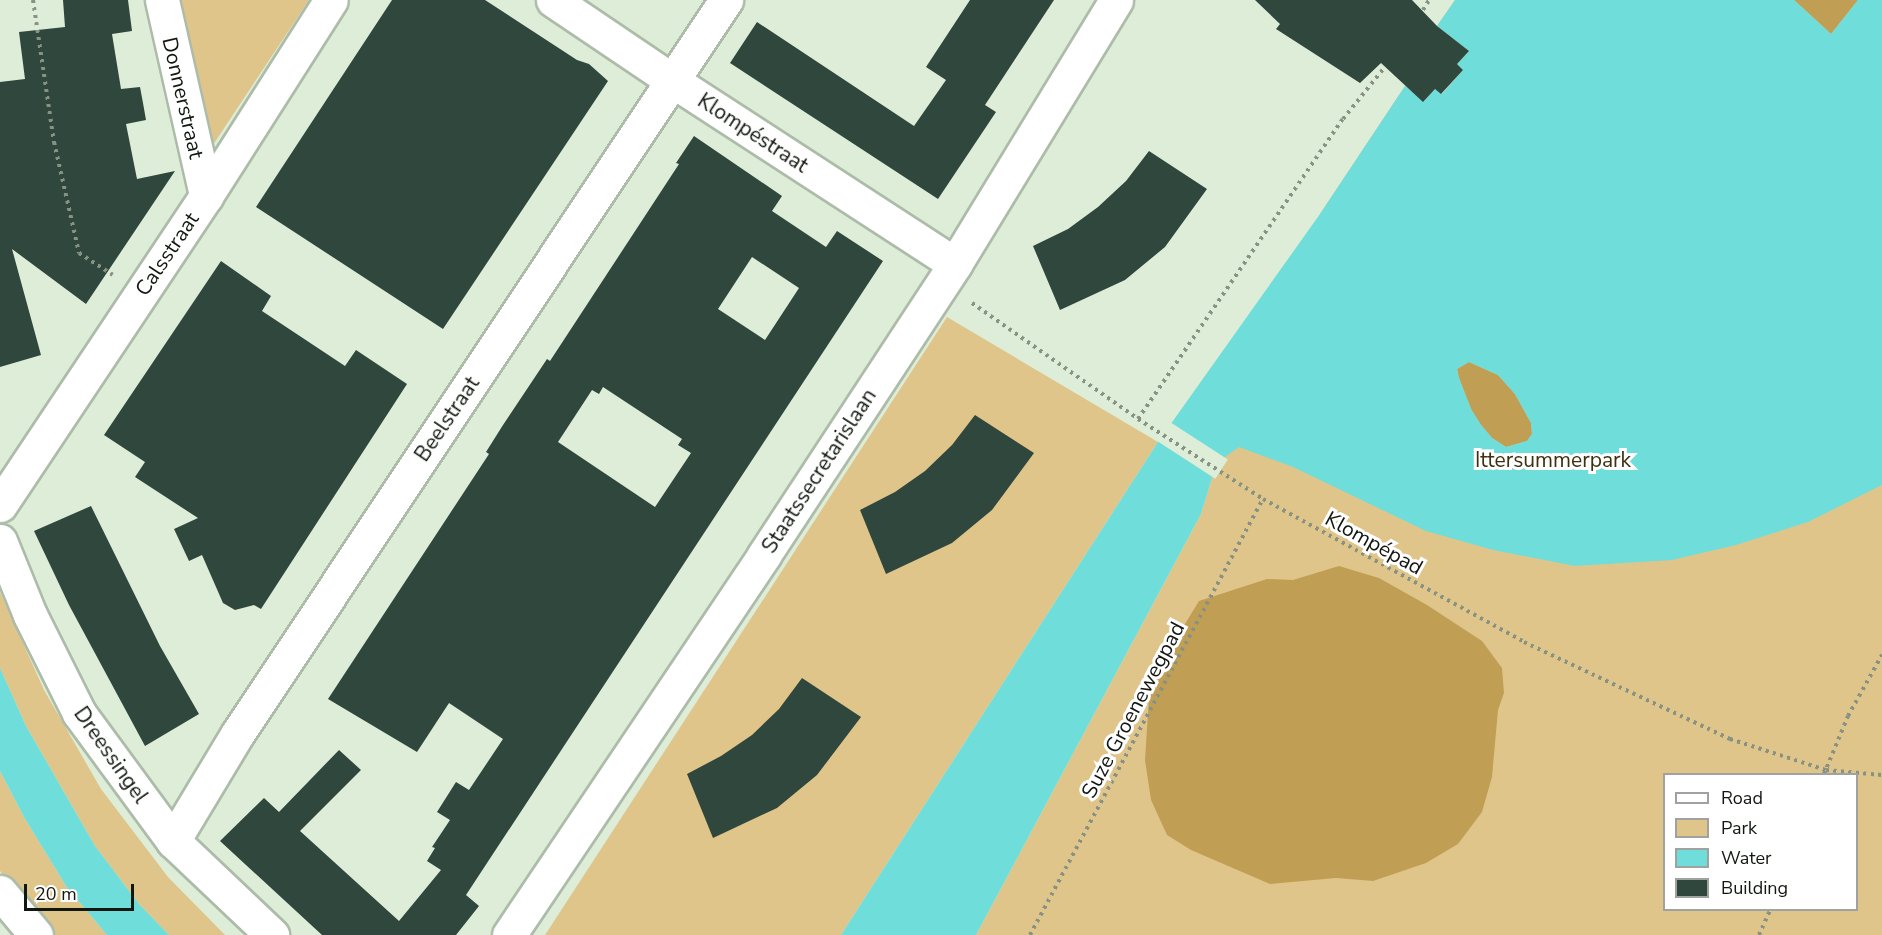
<!DOCTYPE html>
<meta charset="utf-8">
<style>
body{margin:0}
#map{position:relative;width:1882px;height:935px;overflow:hidden;background:#ddedd8;font-family:"Nunito Sans",sans-serif}
div>[style]{position:absolute}
.green>*{inset:0;background:#e0c58b}
.forest>*{inset:0;background:#c09f54}
.water>*{inset:0;background:#6fddd9}
.pier>*{inset:0;background:#ddedd8;transform-origin:0 0}
.building>*{inset:0;background:#30473d}
.path>*{height:4px;margin-top:-2px;transform-origin:0;background:repeating-linear-gradient(90deg,#879283 0 3px,transparent 0 7.5px)}
.roads{filter:drop-shadow(2px 0 #acbca8) drop-shadow(-2px 0 #acbca8) drop-shadow(0 2px #acbca8) drop-shadow(0 -2px #acbca8)}
.street>*{height:33px;margin:-16.5px;padding:0 16.5px;transform-origin:16.5px;border-radius:16.5px;background:#fff}
span{translate:-50% -50%;white-space:nowrap;text-align:center;line-height:1.15;-webkit-text-stroke:6px #fff;paint-order:stroke}
.street-label{font-size:21px;color:#121710}
.park-label{font-size:21px;color:#3e300e}
.legend{position:absolute;left:1663px;top:773px;width:195px;height:138px;box-sizing:border-box;background:#fff;border:2px solid #a0a29f;margin:0;padding:8px 10px;list-style:none;font-size:18px;color:#121710}
.legend li{display:flex;align-items:center;gap:12px;height:30px}
.legend b{width:30px;border:2px solid #a0a29f}
.scale{position:absolute;left:24px;top:884px;width:110px;height:27px;box-sizing:border-box;border:3px solid #121710;border-top:0;padding-left:8px;font-size:18px;line-height:21px;white-space:nowrap;color:#121710;-webkit-text-stroke:4px #fff;paint-order:stroke}
</style>
<div id="map">
<div class="green">
<div style="clip-path:polygon(181px 0,309px 0,211px 148px,184px 22px)"></div>
<div style="clip-path:polygon(evenodd,1455px 0,1882px 0,1882px 935px,976px 935px,1201px 514px,1213px 475px,1320px 214px,1405px 86px,1424px 101px,1435px 89px,1442px 94px,1463px 70px,1457px 64px,1469px 51px,1437px 26px,1455px 0,1664px 774px,1856px 774px,1856px 910px,1664px 910px,1664px 774px)"></div>
<div style="clip-path:polygon(947px 317px,1158px 442px,841px 935px,545px 935px)"></div>
<div style="clip-path:polygon(0 592px,44px 690px,101px 789px,168px 877px,225px 935px,169px 935px,139px 904px,95px 846px,26px 726px,0 668px)"></div>
<div style="clip-path:polygon(0 771px,24px 817px,66px 886px,107px 935px,48px 935px,0 871px)"></div>
</div>
<div class="forest">
<div style="clip-path:polygon(1794px 0,1858px 0,1831px 34px)"></div>
<div style="clip-path:polygon(1469px 362px,1498px 375px,1515px 394px,1531px 423px,1532px 434px,1527px 441px,1506px 447px,1492px 438px,1481px 425px,1471px 409px,1459px 378px,1457px 369px)"></div>
<div style="clip-path:polygon(1339px 566px,1379px 578px,1427px 605px,1482px 641px,1502px 668px,1504px 693px,1498px 710px,1492px 777px,1482px 812px,1458px 844px,1426px 863px,1373px 881px,1336px 878px,1270px 884px,1191px 850px,1167px 835px,1151px 800px,1145px 760px,1150px 681px,1199px 601px,1267px 579px,1293px 580px)"></div>
</div>
<div class="water">
<div style="clip-path:polygon(evenodd,1455px 0,1794px 0,1831px 34px,1858px 0,1882px 0,1882px 485px,1808px 522px,1736px 545px,1672px 560px,1575px 566px,1493px 550px,1426px 531px,1293px 467px,1239px 447px,1225px 457px,1213px 475px,1201px 514px,976px 935px,841px 935px,1158px 442px,1320px 214px,1405px 86px,1424px 101px,1435px 89px,1442px 94px,1463px 70px,1457px 64px,1469px 51px,1437px 26px,1455px 0,1469px 362px,1498px 375px,1515px 394px,1531px 423px,1532px 434px,1527px 441px,1506px 447px,1492px 438px,1481px 425px,1471px 409px,1459px 378px,1457px 369px,1469px 362px)"></div>
<div style="clip-path:polygon(0 668px,26px 726px,95px 846px,139px 904px,169px 935px,107px 935px,66px 886px,24px 817px,0 771px)"></div>
</div>
<div class="pier">
<div style="left:1170px;top:422px;width:69px;height:23px;rotate:33deg"></div>
</div>
<div class="building">
<div style="clip-path:polygon(63px 0,128px 0,132px 31px,112px 34px,121px 89px,140px 87px,143px 103px,146px 120px,126px 124px,137px 179px,175px 171px,86px 304px,12px 249px,41px 355px,0 367px,0 82px,25px 79px,19px 32px,65px 27px)"></div>
<div style="clip-path:polygon(392px 0,485px 0,577px 60px,589px 64px,608px 81px,443px 329px,256px 207px)"></div>
<div style="clip-path:polygon(970px 0,1054px 0,985px 105px,996px 112px,938px 199px,730px 63px,757px 22px,914px 126px,946px 80px,926px 67px)"></div>
<div style="clip-path:polygon(1255px 0,1412px 0,1437px 26px,1469px 51px,1457px 64px,1463px 70px,1441px 94px,1435px 89px,1423px 102px,1381px 63px,1360px 83px,1276px 29px,1280px 24px)"></div>
<div style="clip-path:polygon(evenodd,694px 136px,782px 196px,772px 211px,826px 247px,837px 231px,883px 261px,466px 895px,479px 906px,456px 935px,322px 935px,220px 841px,264px 798px,279px 812px,339px 750px,361px 770px,300px 831px,399px 921px,441px 870px,427px 861px,435px 848px,432px 847px,450px 820px,437px 812px,456px 782px,469px 790px,503px 739px,449px 703px,417px 752px,328px 699px,489px 454px,486px 452px,503px 425px,547px 359px,550px 361px,679px 164px,676px 163px,694px 136px,752px 257px,799px 288px,765px 340px,718px 309px,752px 257px,694px 136px,603px 387px,682px 439px,678px 445px,691px 453px,655px 507px,558px 442px,592px 390px,599px 394px,603px 387px)"></div>
<div style="clip-path:polygon(1149px 151px,1207px 189px,1165px 247px,1125px 280px,1060px 310px,1033px 246px,1068px 229px,1098px 207px,1126px 181px)"></div>
<div style="clip-path:polygon(221px 261px,271px 296px,262px 311px,345px 366px,356px 350px,407px 384px,261px 609px,254px 605px,235px 610px,223px 603px,202px 555px,189px 561px,174px 529px,198px 518px,135px 477px,145px 462px,104px 435px)"></div>
<div style="clip-path:polygon(975px 415px,1034px 453px,992px 510px,952px 543px,886px 574px,860px 510px,895px 492px,925px 471px,952px 445px)"></div>
<div style="clip-path:polygon(91px 506px,160px 646px,199px 714px,145px 746px,69px 605px,34px 531px)"></div>
<div style="clip-path:polygon(802px 678px,861px 717px,817px 775px,777px 808px,713px 838px,687px 774px,721px 756px,752px 735px,779px 709px)"></div>
</div>
<div class="path">
<div style="left:33px;top:0;width:144px;rotate:81.6deg"></div>
<div style="left:54px;top:142px;width:114px;rotate:77.3deg"></div>
<div style="left:79px;top:253px;width:40px;rotate:32.9deg"></div>
<div style="left:1423px;top:10px;width:12px;rotate:-59deg"></div>
<div style="left:972px;top:303px;width:203px;rotate:34.9deg"></div>
<div style="left:1138px;top:419px;width:148px;rotate:32.6deg"></div>
<div style="left:1263px;top:499px;width:298px;rotate:28.7deg"></div>
<div style="left:1524px;top:642px;width:228px;rotate:25.2deg"></div>
<div style="left:1730px;top:739px;width:101px;rotate:17.9deg"></div>
<div style="left:1826px;top:770px;width:56px;rotate:5.1deg"></div>
<div style="left:1138px;top:419px;width:363px;rotate:-55.7deg"></div>
<div style="left:1343px;top:119px;width:67px;rotate:-51.1deg"></div>
<div style="left:1824px;top:774px;width:63px;rotate:-67.5deg"></div>
<div style="left:1848px;top:716px;width:70px;rotate:-60.9deg"></div>
<div style="left:1030px;top:935px;width:494px;rotate:-61.9deg"></div>
<div style="left:1759px;top:935px;width:27px;rotate:-66deg"></div>
</div>
<div class="roads">
<div class="street">
<div style="left:162px;top:0;width:201px;rotate:77.3deg"></div>
<div style="left:553px;top:0;width:145px;rotate:34deg"></div>
<div style="left:673px;top:81px;width:336px;rotate:33deg"></div>
<div style="left:0;top:505px;width:371px;rotate:-56.3deg"></div>
<div style="left:206px;top:196px;width:232px;rotate:-57.5deg"></div>
<div style="left:0;top:541px;width:80px;rotate:67.9deg"></div>
<div style="left:30px;top:615px;width:110px;rotate:63.4deg"></div>
<div style="left:79px;top:713px;width:159px;rotate:53.7deg"></div>
<div style="left:173px;top:841px;width:137px;rotate:43.5deg"></div>
<div style="left:173px;top:841px;width:126px;rotate:-59deg"></div>
<div style="left:238px;top:733px;width:881px;rotate:-56.35deg"></div>
<div style="left:0;top:892px;width:56px;rotate:50.1deg"></div>
<div style="left:509px;top:935px;width:458px;rotate:-56.1deg"></div>
<div style="left:764px;top:555px;width:348px;rotate:-56.7deg"></div>
<div style="left:955px;top:264px;width:309px;rotate:-58.6deg"></div>
</div>
</div>
<div class="street-label">
<span style="left:183px;top:98px;rotate:77deg">Donnerstraat</span>
<span style="left:753px;top:133px;rotate:33deg">Klompéstraat</span>
<span style="left:167px;top:254px;rotate:-56deg">Calsstraat</span>
<span style="left:447px;top:419px;rotate:-56deg">Beelstraat</span>
<span style="left:819px;top:471px;rotate:-57deg">Staatssecretarislaan</span>
<span style="left:1374px;top:543px;rotate:29deg">Klompépad</span>
<span style="left:1133px;top:710px;rotate:-62deg">Suze Groenewegpad</span>
<span style="left:111px;top:755px;rotate:55deg">Dreessingel</span>
</div>
<div class="park-label">
<span style="left:1553px;top:460px">Ittersummerpark</span>
</div>
<ul class="legend">
<li><b style="height:8px;background:#fff"></b>Road</li>
<li><b style="height:16px;background:#e0c58b"></b>Park</li>
<li><b style="height:16px;background:#6fddd9"></b>Water</li>
<li><b style="height:16px;background:#30473d"></b>Building</li>
</ul>
<div class="scale">20 m</div>
</div>
